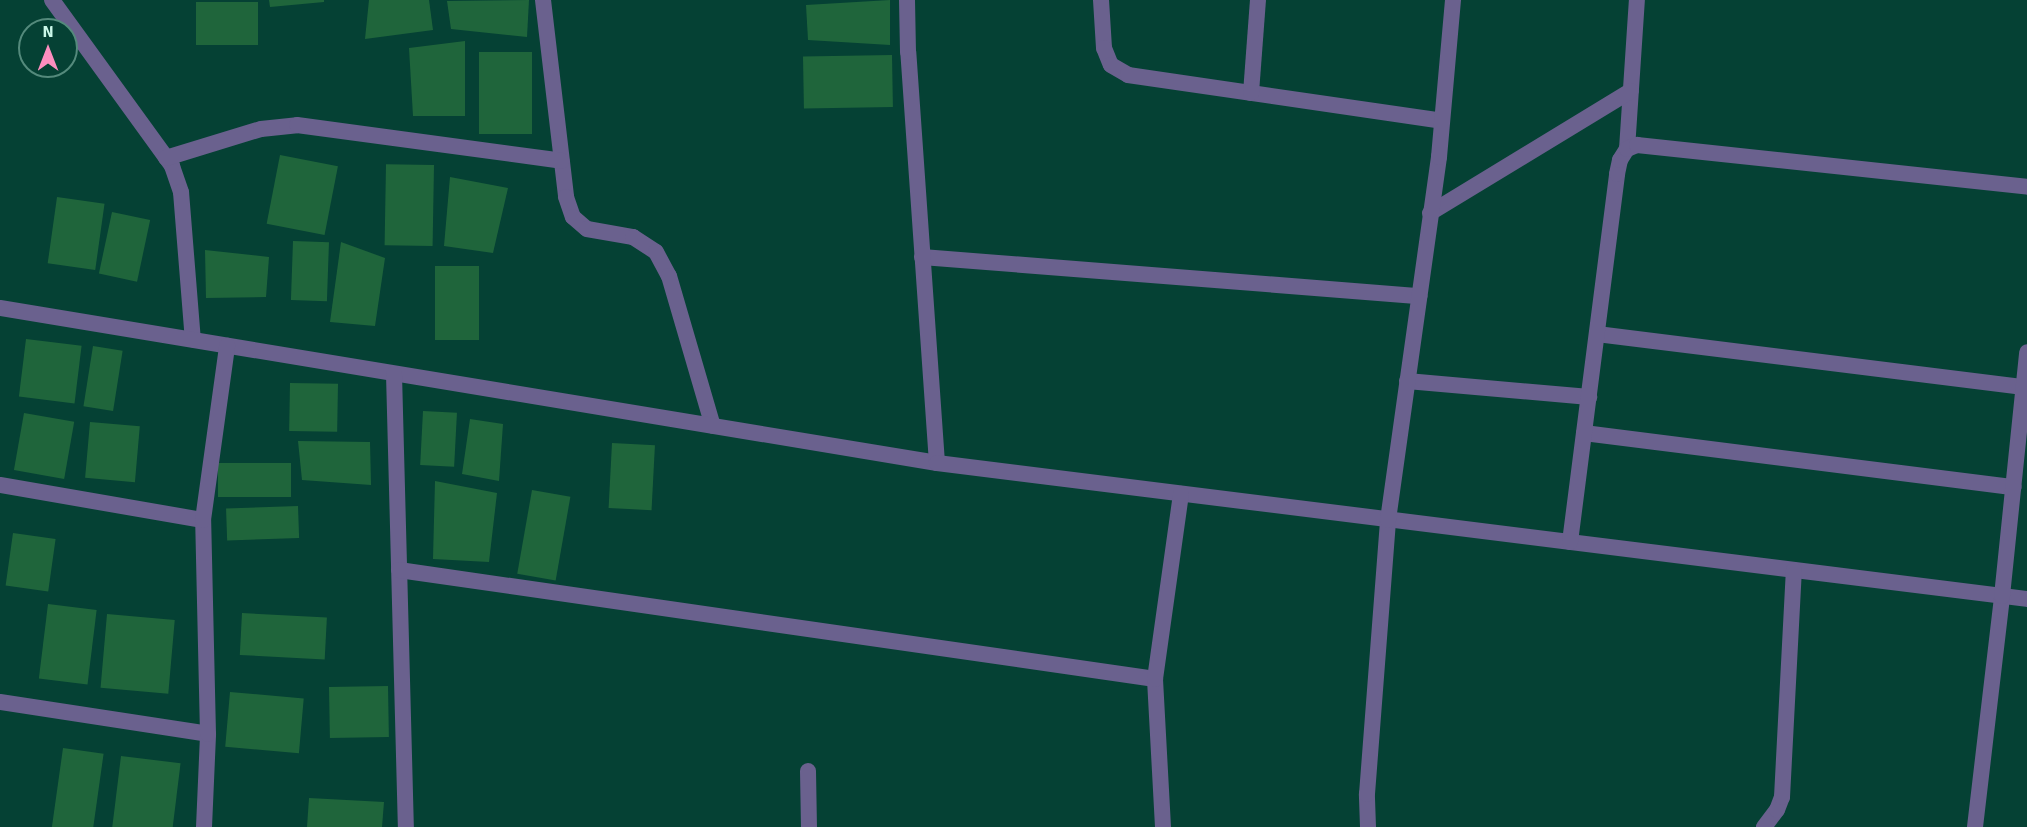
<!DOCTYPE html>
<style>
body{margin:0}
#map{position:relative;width:2027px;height:827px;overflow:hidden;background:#054134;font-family:Signika,sans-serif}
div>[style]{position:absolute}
.building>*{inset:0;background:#1f653b;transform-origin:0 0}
.minor>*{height:16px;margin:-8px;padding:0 8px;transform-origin:8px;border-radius:8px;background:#6a618e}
span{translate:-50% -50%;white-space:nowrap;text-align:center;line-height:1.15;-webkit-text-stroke:4.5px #054134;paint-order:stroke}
.north{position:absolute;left:18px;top:18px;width:60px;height:60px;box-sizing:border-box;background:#054134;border:2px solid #548a7c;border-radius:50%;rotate:0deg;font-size:16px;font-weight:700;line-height:24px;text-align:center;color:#caf8e9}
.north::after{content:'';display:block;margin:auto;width:21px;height:27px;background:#fd8ebf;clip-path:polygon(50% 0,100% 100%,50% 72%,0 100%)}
</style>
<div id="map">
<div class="building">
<div style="clip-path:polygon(269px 0,324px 0,324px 2px,270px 7px)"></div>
<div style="clip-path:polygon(369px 0,429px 0,433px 30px,365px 39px)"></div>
<div style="clip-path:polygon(529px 0,527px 37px,451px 29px,447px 1px)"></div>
<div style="clip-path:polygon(890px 0,890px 45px,808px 40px,806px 5px)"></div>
<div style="left:196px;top:2px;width:62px;height:43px"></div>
<div style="clip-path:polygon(465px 41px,465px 116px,413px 116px,409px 48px)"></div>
<div style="left:479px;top:52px;width:53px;height:82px"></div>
<div style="left:892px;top:55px;width:52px;height:89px;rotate:89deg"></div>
<div style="left:280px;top:155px;width:59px;height:70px;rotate:11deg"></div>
<div style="left:434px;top:165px;width:81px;height:48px;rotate:91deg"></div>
<div style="clip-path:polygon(450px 177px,508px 188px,493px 253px,444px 246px)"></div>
<div style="left:57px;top:197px;width:48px;height:67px;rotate:8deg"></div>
<div style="left:112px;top:212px;width:39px;height:63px;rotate:12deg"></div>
<div style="left:293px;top:241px;width:36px;height:59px;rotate:2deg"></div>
<div style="clip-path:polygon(341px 242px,385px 258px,375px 326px,330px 322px)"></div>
<div style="clip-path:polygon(205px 250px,269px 257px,266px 297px,206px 298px)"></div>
<div style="left:435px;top:266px;width:44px;height:74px"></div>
<div style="left:26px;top:339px;width:56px;height:58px;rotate:7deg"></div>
<div style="left:93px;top:346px;width:30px;height:61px;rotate:9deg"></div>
<div style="left:290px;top:383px;width:48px;height:48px;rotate:1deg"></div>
<div style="left:423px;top:411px;width:34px;height:54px;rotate:3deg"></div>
<div style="left:24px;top:413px;width:51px;height:58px;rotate:10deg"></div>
<div style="clip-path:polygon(470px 419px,503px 424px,499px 481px,462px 474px)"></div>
<div style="left:90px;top:422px;width:50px;height:56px;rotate:5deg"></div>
<div style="clip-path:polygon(298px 441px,370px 442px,371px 485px,302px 480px)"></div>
<div style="left:612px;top:443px;width:43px;height:65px;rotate:3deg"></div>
<div style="left:218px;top:463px;width:73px;height:34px"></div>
<div style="clip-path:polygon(435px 481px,497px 493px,489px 562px,433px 559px)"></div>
<div style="left:532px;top:490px;width:39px;height:85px;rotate:10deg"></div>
<div style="left:298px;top:506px;width:32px;height:72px;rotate:88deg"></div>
<div style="left:13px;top:533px;width:43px;height:53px;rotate:8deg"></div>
<div style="left:48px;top:604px;width:49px;height:75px;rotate:7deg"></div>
<div style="left:242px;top:613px;width:85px;height:42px;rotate:3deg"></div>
<div style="left:107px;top:614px;width:68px;height:74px;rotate:5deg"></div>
<div style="left:388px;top:686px;width:51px;height:59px;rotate:89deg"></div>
<div style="left:230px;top:692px;width:74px;height:55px;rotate:5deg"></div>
<div style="left:63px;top:748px;width:41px;height:80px;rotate:8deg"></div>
<div style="left:121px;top:756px;width:60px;height:72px;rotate:7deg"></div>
<div style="clip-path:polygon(309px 798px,384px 802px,382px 827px,307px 827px)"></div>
</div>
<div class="minor">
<div style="left:52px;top:0;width:205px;rotate:54.1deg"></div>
<div style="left:172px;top:166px;width:28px;rotate:71deg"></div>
<div style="left:181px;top:192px;width:148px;rotate:85.4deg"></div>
<div style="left:543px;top:0;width:198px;rotate:83.3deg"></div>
<div style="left:566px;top:197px;width:21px;rotate:71deg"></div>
<div style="left:573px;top:217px;width:18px;rotate:41deg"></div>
<div style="left:587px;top:229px;width:47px;rotate:9.9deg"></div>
<div style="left:633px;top:237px;width:27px;rotate:33deg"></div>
<div style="left:656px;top:252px;width:27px;rotate:62deg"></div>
<div style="left:669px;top:276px;width:156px;rotate:73.7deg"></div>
<div style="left:1101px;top:0;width:48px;rotate:86.4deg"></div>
<div style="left:1104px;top:48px;width:18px;rotate:68deg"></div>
<div style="left:1111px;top:65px;width:20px;rotate:30deg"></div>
<div style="left:1128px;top:75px;width:317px;rotate:8.3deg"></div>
<div style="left:1251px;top:93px;width:93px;rotate:-85.7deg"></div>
<div style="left:1627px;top:149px;width:149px;rotate:-86.2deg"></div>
<div style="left:166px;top:158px;width:99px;rotate:-17deg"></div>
<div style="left:261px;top:129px;width:36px;rotate:-6deg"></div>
<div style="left:297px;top:125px;width:267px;rotate:7.7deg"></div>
<div style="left:1430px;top:213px;width:235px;rotate:-31.3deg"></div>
<div style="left:922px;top:257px;width:499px;rotate:4.5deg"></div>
<div style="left:0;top:308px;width:950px;rotate:9.39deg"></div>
<div style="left:937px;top:463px;width:412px;rotate:-94deg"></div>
<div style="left:908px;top:52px;width:52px;rotate:-91.1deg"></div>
<div style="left:1597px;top:334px;width:430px;rotate:7.1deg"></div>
<div style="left:394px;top:374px;width:453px;rotate:88.5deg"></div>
<div style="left:1407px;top:381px;width:183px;rotate:5deg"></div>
<div style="left:1584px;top:433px;width:433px;rotate:7.2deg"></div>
<div style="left:937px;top:463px;width:1098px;rotate:7.11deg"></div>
<div style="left:0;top:485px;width:206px;rotate:9.8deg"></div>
<div style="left:1570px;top:542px;width:371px;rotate:-82.7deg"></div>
<div style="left:1617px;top:174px;width:14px;rotate:-78deg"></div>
<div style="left:1620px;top:160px;width:13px;rotate:-58deg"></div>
<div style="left:1627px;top:149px;width:11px;rotate:-22deg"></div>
<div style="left:1637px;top:145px;width:392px;rotate:6.1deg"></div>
<div style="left:399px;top:570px;width:764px;rotate:8.2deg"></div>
<div style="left:0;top:702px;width:210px;rotate:8.7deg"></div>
<div style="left:808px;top:771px;width:56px;rotate:89deg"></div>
<div style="left:204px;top:827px;width:93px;rotate:-87.5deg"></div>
<div style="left:208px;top:734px;width:214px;rotate:-91.3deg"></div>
<div style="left:203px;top:520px;width:176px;rotate:-82.1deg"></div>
<div style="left:1163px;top:827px;width:148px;rotate:-93.1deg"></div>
<div style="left:1155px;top:679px;width:187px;rotate:-82deg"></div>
<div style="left:1368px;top:827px;width:33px;rotate:-92deg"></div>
<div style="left:1367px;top:794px;width:275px;rotate:-85.6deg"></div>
<div style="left:1388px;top:520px;width:367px;rotate:-82deg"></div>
<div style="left:1439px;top:157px;width:158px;rotate:-84.9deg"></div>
<div style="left:1764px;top:827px;width:21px;rotate:-53deg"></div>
<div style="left:1777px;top:810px;width:14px;rotate:-69deg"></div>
<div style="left:1782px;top:797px;width:227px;rotate:-87deg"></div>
<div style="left:1975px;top:827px;width:233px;rotate:-83.3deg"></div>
<div style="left:2002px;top:596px;width:245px;rotate:-84.1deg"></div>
</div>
<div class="north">N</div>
</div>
